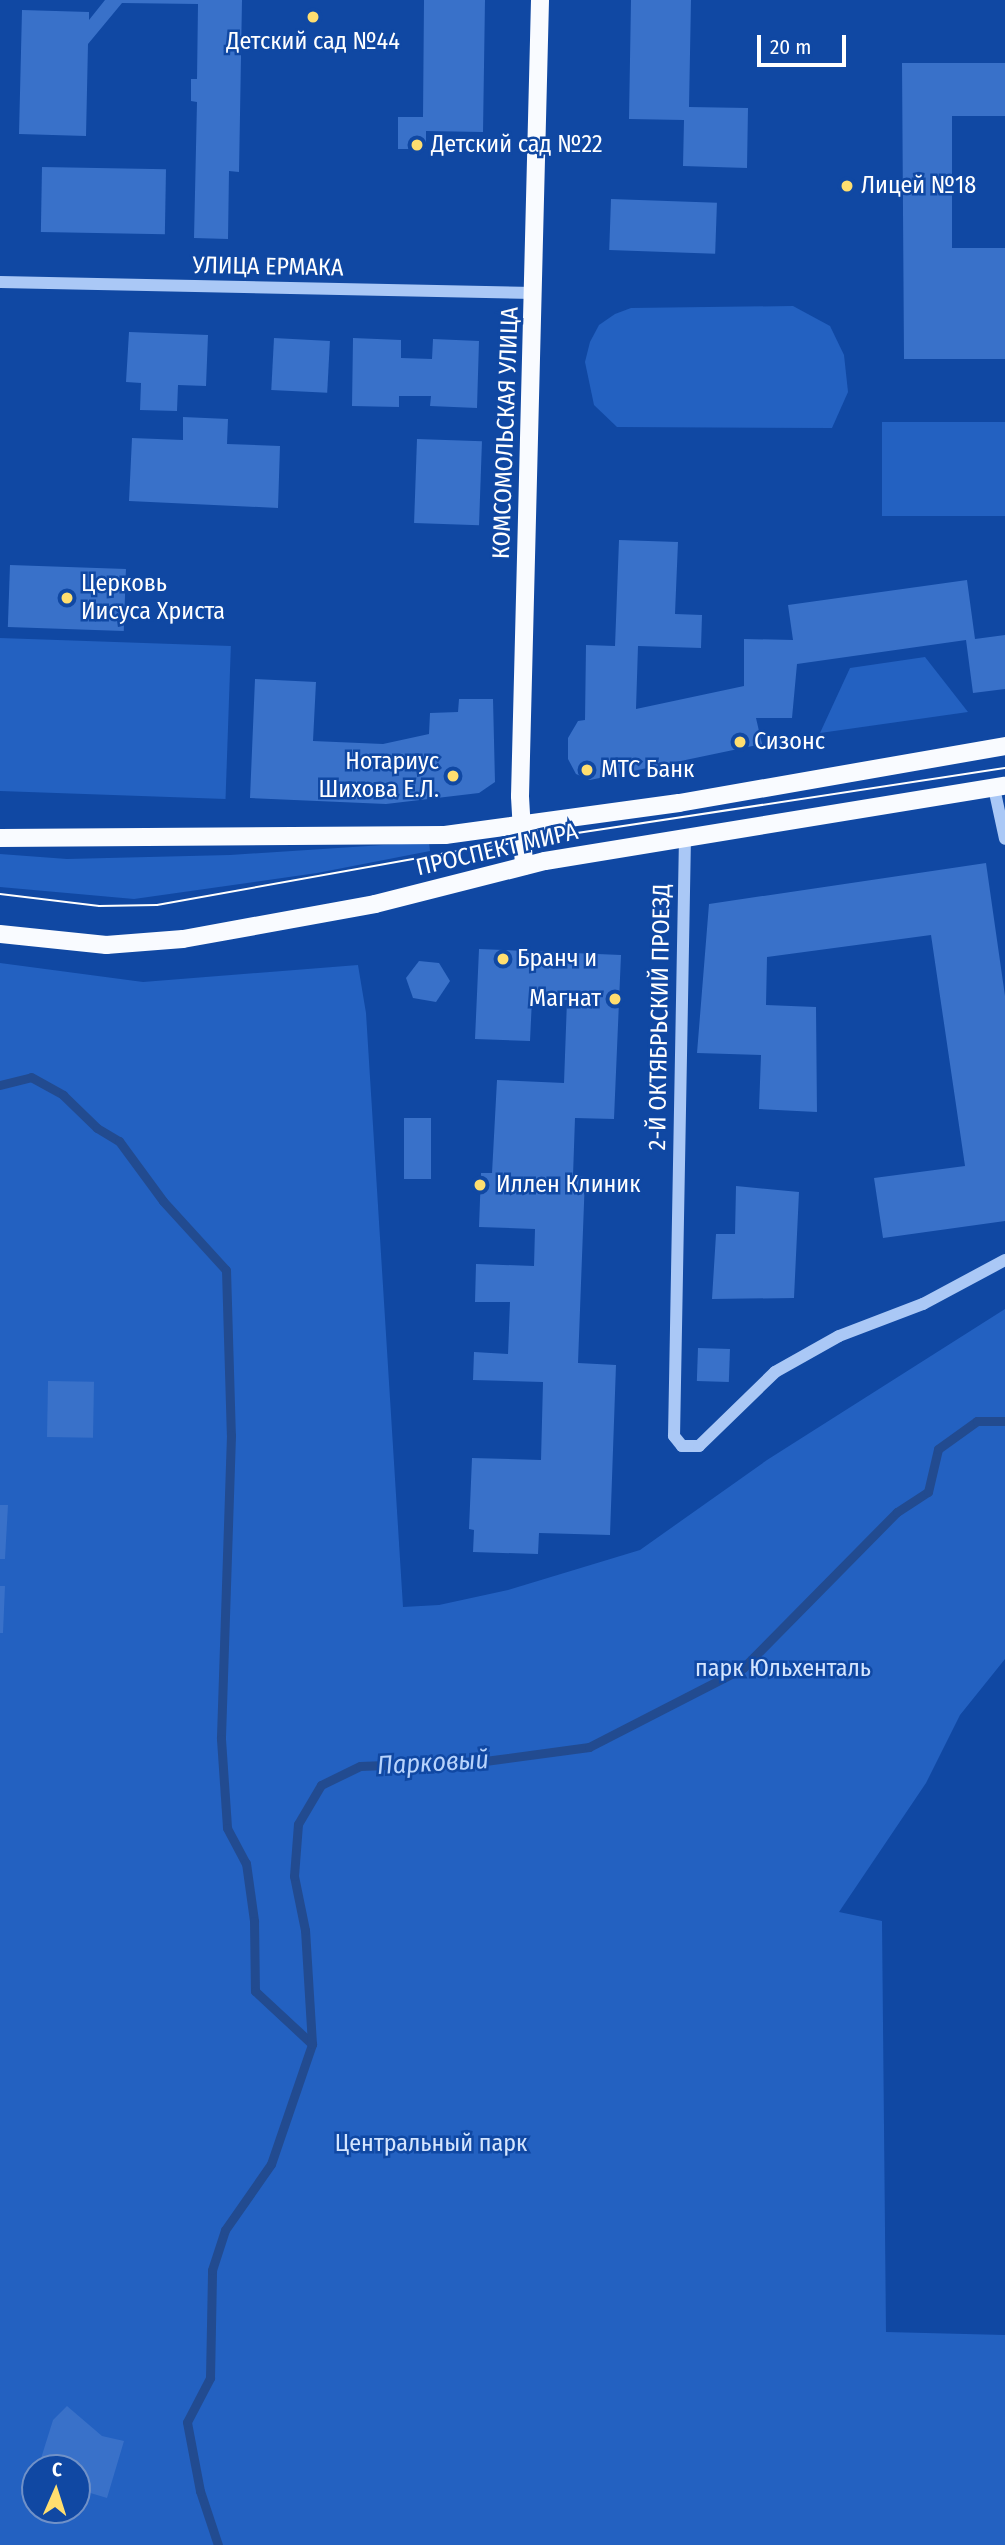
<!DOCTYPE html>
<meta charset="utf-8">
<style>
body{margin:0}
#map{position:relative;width:1005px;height:2545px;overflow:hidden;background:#1048a3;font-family:"Fira Sans Condensed",sans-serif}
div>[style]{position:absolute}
.green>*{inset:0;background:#2361c1;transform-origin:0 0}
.stream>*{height:9px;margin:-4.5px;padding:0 4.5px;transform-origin:4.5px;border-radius:4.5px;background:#224b90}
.building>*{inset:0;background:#3971c9;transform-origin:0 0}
.minor>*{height:12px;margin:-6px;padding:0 6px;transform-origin:6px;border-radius:6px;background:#aac8f6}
.major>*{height:18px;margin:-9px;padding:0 9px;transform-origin:9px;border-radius:9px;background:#f9fbff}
.tram>*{height:2px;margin:-1px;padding:0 1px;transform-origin:1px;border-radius:1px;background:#fff}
.dots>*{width:19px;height:19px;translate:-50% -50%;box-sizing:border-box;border:4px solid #1048a3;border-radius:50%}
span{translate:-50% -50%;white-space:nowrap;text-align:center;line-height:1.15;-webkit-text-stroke:5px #1048a3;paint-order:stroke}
.poi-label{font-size:24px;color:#fff}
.left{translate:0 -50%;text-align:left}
.right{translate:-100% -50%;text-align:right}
.street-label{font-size:24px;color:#fff}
.park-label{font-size:24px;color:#d4e5fe}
.water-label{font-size:26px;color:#b7d3fc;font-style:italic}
.north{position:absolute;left:21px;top:2454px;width:70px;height:70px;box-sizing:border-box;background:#1048a3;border:2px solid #7091c8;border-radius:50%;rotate:3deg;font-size:19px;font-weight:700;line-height:28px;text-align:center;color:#fff}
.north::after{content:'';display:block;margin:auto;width:24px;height:32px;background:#ffde6f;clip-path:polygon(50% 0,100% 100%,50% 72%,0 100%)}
.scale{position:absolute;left:757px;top:35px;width:89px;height:32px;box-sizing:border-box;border:4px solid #fff;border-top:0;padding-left:9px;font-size:21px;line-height:24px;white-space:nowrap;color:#fff;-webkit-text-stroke:5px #1048a3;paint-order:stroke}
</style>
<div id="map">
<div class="green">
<div style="clip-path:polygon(793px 306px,830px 326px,844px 355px,848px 392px,832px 428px,617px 427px,594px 405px,585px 362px,590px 342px,599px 325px,615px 314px,631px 308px)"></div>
<div style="left:1005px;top:422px;width:94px;height:123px;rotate:90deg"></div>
<div style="left:0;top:638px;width:231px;height:153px;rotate:2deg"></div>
<div style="clip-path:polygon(925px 657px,968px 712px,820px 733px,850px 668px)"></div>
<div style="clip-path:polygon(429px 842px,430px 851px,317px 873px,134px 899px,0 887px,0 854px,67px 859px,230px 855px)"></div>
<div style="clip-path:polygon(evenodd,0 963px,143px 982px,358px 965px,366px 1013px,403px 1607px,439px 1605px,508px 1590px,640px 1550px,767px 1460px,1005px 1309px,1005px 1659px,960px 1715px,926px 1783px,839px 1912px,882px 1921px,886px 2332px,1005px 2335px,1005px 2545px,0 2545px,0 963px,35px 2468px,77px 2468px,77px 2510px,35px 2510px,35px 2468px)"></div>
</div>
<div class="stream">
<div style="left:0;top:1085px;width:32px;rotate:-14deg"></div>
<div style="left:31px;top:1077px;width:37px;rotate:29deg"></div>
<div style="left:63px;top:1095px;width:47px;rotate:44.1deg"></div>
<div style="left:97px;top:1128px;width:26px;rotate:31deg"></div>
<div style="left:119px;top:1141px;width:74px;rotate:53.7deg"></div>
<div style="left:163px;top:1201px;width:93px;rotate:47.6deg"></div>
<div style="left:226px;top:1270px;width:165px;rotate:88.3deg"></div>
<div style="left:231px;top:1435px;width:304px;rotate:91.9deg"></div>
<div style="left:221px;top:1739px;width:89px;rotate:86.1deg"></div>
<div style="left:227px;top:1828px;width:40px;rotate:62deg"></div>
<div style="left:246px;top:1863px;width:59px;rotate:82.1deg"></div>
<div style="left:254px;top:1921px;width:70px;rotate:89.2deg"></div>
<div style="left:255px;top:1991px;width:78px;rotate:42.9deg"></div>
<div style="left:218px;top:2545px;width:57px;rotate:-108.4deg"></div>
<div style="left:200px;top:2491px;width:70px;rotate:-100.7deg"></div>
<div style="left:187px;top:2422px;width:50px;rotate:-62.4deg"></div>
<div style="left:210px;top:2378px;width:108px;rotate:-88.9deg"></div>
<div style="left:212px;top:2270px;width:42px;rotate:-72deg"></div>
<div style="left:225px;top:2230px;width:80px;rotate:-55.1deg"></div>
<div style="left:271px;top:2164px;width:127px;rotate:-71.1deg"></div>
<div style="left:312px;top:2044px;width:114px;rotate:-93.5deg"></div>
<div style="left:305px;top:1930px;width:55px;rotate:-101.5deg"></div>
<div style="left:294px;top:1876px;width:52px;rotate:-85.6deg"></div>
<div style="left:298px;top:1824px;width:45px;rotate:-59.5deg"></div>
<div style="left:321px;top:1785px;width:43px;rotate:-26deg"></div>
<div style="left:360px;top:1766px;width:125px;rotate:-2.3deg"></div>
<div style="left:485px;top:1761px;width:105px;rotate:-7.7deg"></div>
<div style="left:589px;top:1747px;width:173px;rotate:-27.2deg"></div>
<div style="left:743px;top:1668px;width:219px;rotate:-45.4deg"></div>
<div style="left:897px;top:1512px;width:37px;rotate:-33deg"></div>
<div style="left:928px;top:1492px;width:44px;rotate:-76.9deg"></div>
<div style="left:938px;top:1449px;width:48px;rotate:-35.7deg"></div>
<div style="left:977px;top:1421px;width:28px"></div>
</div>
<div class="building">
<div style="clip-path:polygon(105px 0,242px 0,239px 172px,229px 171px,228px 239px,194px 238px,197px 102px,191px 101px,191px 79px,197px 79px,198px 4px,122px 3px,88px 44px,86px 136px,19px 134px,22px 10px,89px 12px,89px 20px)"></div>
<div style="clip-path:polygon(424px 0,485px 0,483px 132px,426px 131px,426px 149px,398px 149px,398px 117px,423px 117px)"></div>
<div style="clip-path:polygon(631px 0,691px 0,689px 107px,748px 108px,747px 168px,683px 166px,684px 120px,629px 119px)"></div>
<div style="clip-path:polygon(902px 63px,1005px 63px,1005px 116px,952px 116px,952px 248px,1005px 248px,1005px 359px,904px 359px)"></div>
<div style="left:42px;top:167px;width:124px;height:65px;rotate:1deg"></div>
<div style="left:611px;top:199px;width:106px;height:51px;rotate:2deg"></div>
<div style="clip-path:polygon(129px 332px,208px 335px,206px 386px,178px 385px,177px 411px,140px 410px,141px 383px,126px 382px)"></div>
<div style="left:274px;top:338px;width:56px;height:52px;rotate:3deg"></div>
<div style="clip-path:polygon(353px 338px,401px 340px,401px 358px,432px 359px,433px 339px,479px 341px,477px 408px,430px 406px,431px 396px,399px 396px,399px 407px,352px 406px)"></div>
<div style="clip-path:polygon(183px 417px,228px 419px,227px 444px,280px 446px,278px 508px,129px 501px,132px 438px,183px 440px)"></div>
<div style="left:417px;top:439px;width:65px;height:84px;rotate:2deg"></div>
<div style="clip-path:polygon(619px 540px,678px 542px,675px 614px,702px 615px,701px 648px,638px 646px,636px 709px,744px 686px,744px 639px,793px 640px,788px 605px,967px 580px,975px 639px,1005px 635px,1005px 689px,973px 693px,966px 640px,797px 664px,792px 718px,756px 718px,762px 744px,590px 780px,576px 774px,568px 759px,568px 738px,578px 721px,585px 720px,586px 645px,615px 646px)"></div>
<div style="left:10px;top:565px;width:116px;height:62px;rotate:2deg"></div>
<div style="clip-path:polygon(255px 679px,316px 682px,313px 741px,383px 744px,429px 734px,430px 713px,458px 712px,459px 699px,493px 699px,495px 782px,479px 793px,386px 804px,250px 798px)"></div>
<div style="clip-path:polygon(986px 863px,1005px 996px,1005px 1221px,883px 1238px,874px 1178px,965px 1166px,931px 935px,767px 957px,766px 1005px,816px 1007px,817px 1112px,759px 1109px,761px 1055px,697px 1053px,709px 904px)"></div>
<div style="clip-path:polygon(479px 949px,621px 955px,614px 1119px,575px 1118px,573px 1176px,585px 1177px,578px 1363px,616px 1365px,610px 1535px,539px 1533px,538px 1554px,473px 1552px,474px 1530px,469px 1529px,472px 1458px,541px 1460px,543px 1382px,473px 1380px,474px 1352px,508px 1354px,510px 1302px,475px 1302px,476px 1264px,534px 1266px,535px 1229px,479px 1227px,481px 1173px,492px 1173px,497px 1080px,564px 1083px,567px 1000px,532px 999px,530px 1041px,475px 1039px)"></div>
<div style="clip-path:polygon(419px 961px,439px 963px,450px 981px,436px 1002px,413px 998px,406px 978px)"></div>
<div style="left:404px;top:1118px;width:27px;height:61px"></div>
<div style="clip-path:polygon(736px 1186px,799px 1192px,794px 1298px,712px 1299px,716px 1234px,735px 1234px)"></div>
<div style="left:698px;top:1348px;width:32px;height:33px;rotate:2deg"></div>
<div style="left:48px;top:1381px;width:46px;height:56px;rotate:1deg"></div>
<div style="clip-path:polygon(0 1505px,8px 1505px,5px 1559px,0 1559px)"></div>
<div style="clip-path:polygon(0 1586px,5px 1586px,3px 1633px,0 1633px)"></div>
<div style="clip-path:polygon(67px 2406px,102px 2436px,124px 2441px,107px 2498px,77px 2489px,77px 2468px,38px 2468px,53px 2420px)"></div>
</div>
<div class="minor">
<div style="left:0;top:282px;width:534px;rotate:1.18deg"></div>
<div style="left:994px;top:788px;width:52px;rotate:77.8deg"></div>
<div style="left:685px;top:837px;width:599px;rotate:91.05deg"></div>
<div style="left:674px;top:1436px;width:13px;rotate:51deg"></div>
<div style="left:682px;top:1446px;width:17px"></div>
<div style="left:699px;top:1446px;width:106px;rotate:-44.2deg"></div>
<div style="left:775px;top:1372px;width:73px;rotate:-29.4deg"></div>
<div style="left:839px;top:1336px;width:90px;rotate:-20.9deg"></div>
<div style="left:923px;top:1304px;width:93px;rotate:-28.2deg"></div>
</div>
<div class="major">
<div style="left:0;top:838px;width:445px;rotate:-0.4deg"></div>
<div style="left:445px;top:835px;width:236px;rotate:-7.8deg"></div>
<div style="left:679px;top:803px;width:331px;rotate:-9.9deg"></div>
<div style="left:524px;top:866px;width:70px;rotate:-93.3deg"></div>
<div style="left:520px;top:796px;width:796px;rotate:-88.56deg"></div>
<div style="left:0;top:934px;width:107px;rotate:5.9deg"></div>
<div style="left:106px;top:945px;width:77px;rotate:-4.5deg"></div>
<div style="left:183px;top:939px;width:195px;rotate:-10.3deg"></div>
<div style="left:375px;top:904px;width:175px;rotate:-14.2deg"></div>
<div style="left:545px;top:861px;width:466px;rotate:-9.3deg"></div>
</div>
<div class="tram">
<div style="left:0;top:894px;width:100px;rotate:6.9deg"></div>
<div style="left:99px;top:906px;width:58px;rotate:-1deg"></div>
<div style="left:157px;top:905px;width:294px;rotate:-10.2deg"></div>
<div style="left:446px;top:853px;width:565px;rotate:-8.65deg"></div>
</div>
<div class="dots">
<div style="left:313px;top:17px;background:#ffde6f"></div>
<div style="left:417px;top:145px;background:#ffde6f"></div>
<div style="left:847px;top:186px;background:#ffde6f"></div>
<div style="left:67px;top:598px;background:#ffde6f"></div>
<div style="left:740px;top:742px;background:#ffde6f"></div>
<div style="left:587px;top:770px;background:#ffde6f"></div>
<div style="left:453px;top:776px;background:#ffde6f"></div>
<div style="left:503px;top:959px;background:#ffde6f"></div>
<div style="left:615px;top:999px;background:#ffde6f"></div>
<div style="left:480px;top:1185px;background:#ffde6f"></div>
</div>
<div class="poi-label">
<span style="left:313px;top:42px">Детский сад №44</span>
<span class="left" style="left:431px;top:145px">Детский сад №22</span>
<span class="left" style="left:861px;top:186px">Лицей №18</span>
<span class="left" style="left:81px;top:598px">Церковь<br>Иисуса Христа</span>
<span class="left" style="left:754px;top:742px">Сизонс</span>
<span class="right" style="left:439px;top:776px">Нотариус<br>Шихова Е.Л.</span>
<span class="left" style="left:601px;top:770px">МТС Банк</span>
<span class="left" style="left:517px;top:959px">Бранч и</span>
<span class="right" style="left:601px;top:999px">Магнат</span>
<span class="left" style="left:496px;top:1185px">Иллен Клиник</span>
</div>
<div class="street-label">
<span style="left:268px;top:267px;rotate:1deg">УЛИЦА ЕРМАКА</span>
<span style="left:506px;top:433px;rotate:-88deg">КОМСОМОЛЬСКАЯ УЛИЦА</span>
<span style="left:497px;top:850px;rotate:-13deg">ПРОСПЕКТ МИРА</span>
<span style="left:660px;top:1017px;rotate:-89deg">2-Й ОКТЯБРЬСКИЙ ПРОЕЗД</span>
</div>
<div class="park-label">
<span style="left:783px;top:1669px">парк Юльхенталь</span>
<span style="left:431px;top:2144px">Центральный парк</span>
</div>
<div class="water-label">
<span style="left:433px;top:1763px;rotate:-3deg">Парковый</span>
</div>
<div class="north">С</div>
<div class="scale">20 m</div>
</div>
